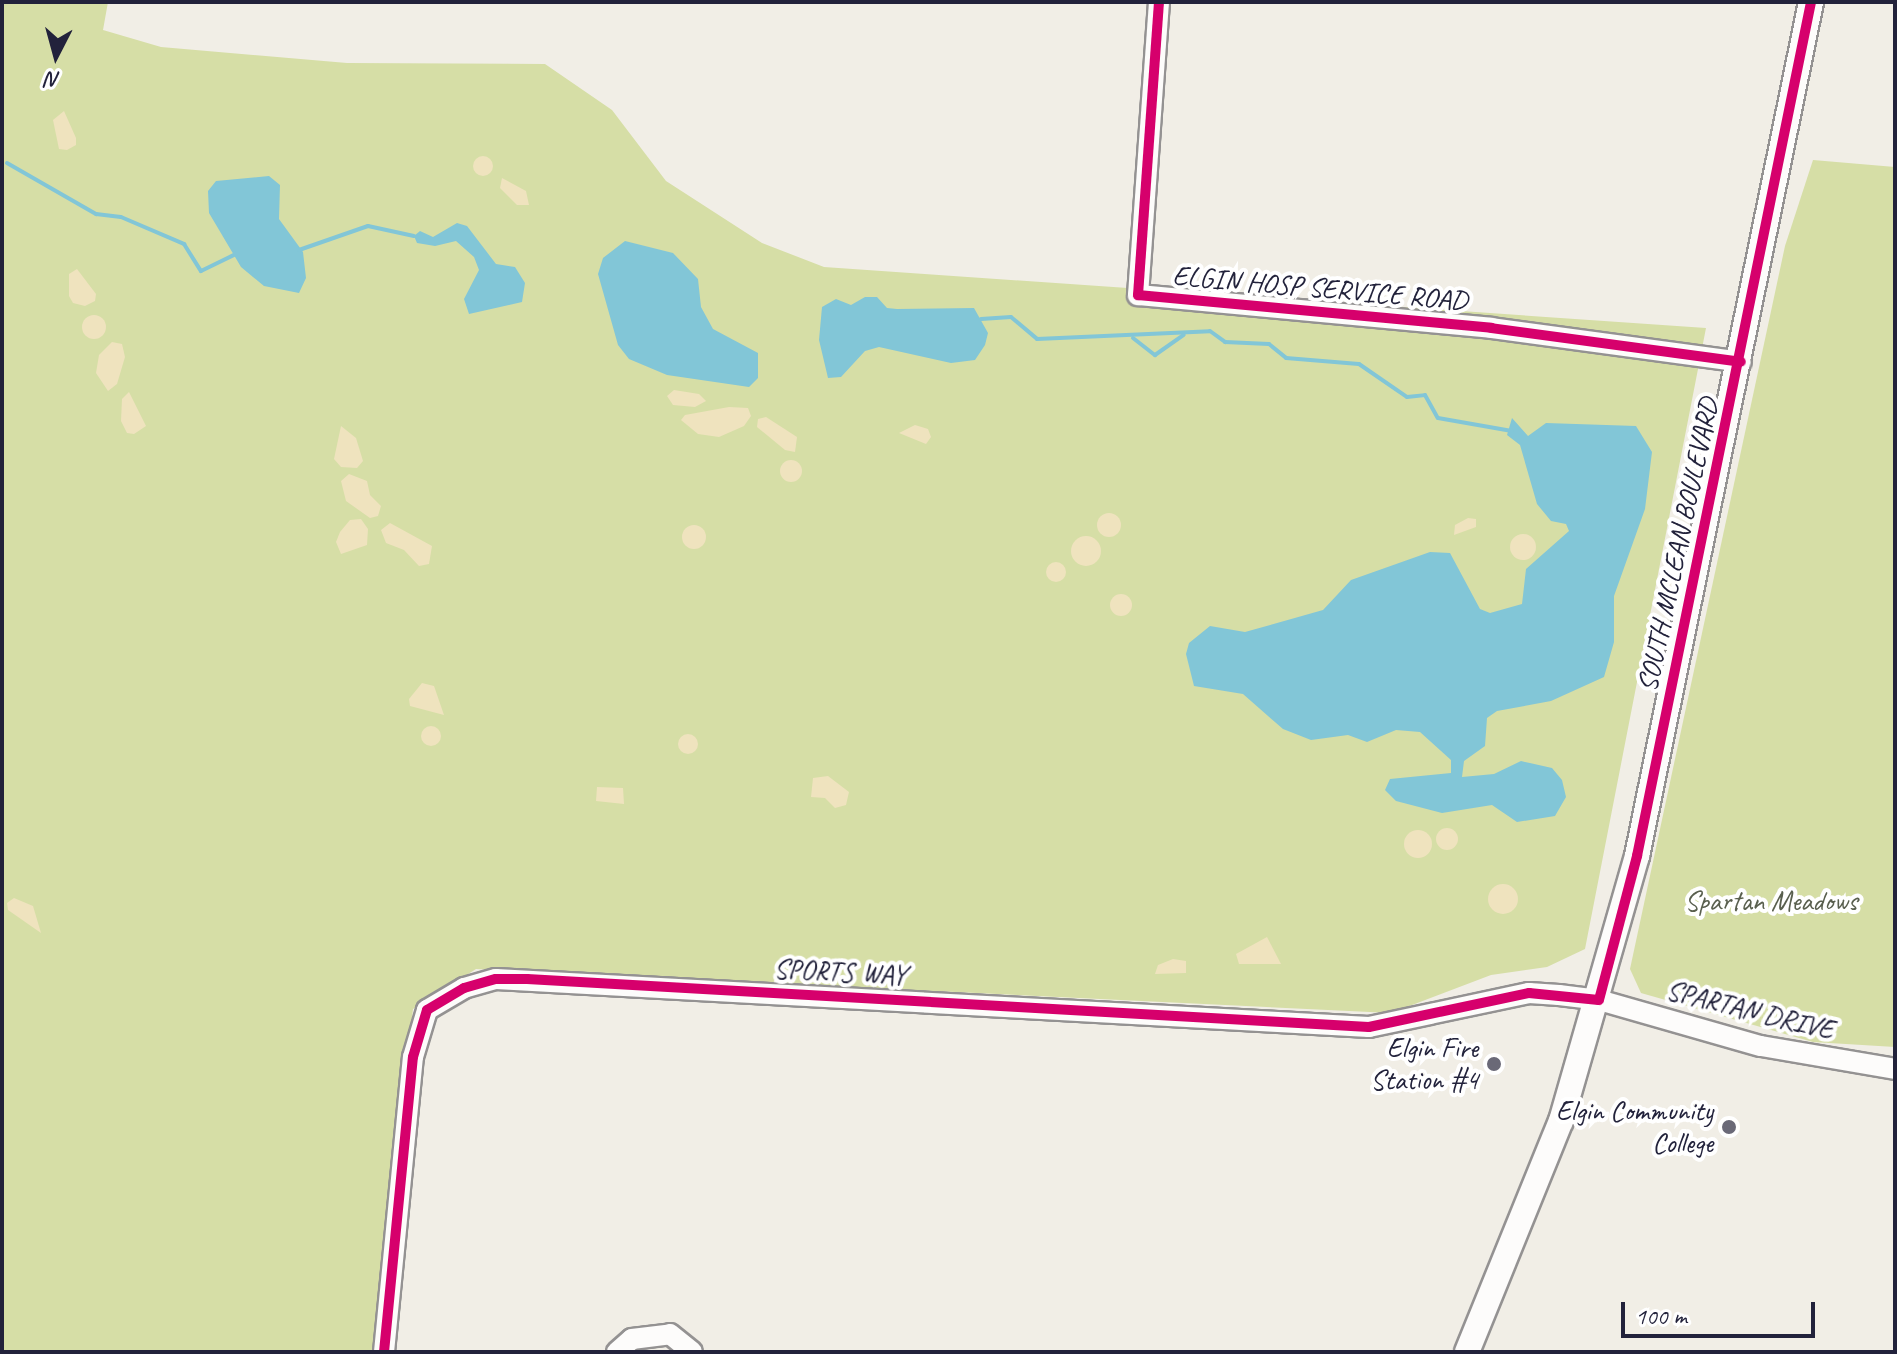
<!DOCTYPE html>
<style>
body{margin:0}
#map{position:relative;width:1897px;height:1354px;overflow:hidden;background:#f1eee6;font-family:Caveat,sans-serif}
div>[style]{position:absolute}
.green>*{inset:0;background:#d6dea6}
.sand>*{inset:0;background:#efe3be}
.round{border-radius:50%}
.water>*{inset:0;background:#82c6d7}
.stream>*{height:4px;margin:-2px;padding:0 2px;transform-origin:2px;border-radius:2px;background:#82c6d7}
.roads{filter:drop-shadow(2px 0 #949292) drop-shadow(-2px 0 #949292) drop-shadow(0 2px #949292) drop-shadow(0 -2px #949292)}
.minor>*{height:20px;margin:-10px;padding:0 10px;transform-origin:10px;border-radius:10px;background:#fdfcfb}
.major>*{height:24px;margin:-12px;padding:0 12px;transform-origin:12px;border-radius:12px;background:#fdfcfb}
.cycleway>*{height:10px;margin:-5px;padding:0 5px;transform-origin:5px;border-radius:5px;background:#d6006c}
.dots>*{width:22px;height:22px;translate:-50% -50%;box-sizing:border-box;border:4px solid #fff;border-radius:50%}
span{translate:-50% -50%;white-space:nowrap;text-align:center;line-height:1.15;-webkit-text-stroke:8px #fff;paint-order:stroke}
.street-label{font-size:28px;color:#22223b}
.park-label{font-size:28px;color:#595f4e}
.poi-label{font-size:28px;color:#22223b}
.right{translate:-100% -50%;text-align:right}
.frame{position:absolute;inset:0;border:4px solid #22223b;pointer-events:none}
.north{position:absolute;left:16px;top:16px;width:80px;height:80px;-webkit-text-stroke:6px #fff;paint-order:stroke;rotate:186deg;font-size:22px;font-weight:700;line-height:32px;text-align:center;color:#22223b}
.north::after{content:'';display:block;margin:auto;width:28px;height:36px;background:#22223b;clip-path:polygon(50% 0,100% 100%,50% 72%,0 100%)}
.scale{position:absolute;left:1621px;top:1302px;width:194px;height:36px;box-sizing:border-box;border:4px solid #22223b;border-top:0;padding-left:10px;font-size:24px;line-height:28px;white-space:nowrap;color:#22223b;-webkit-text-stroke:6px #fff;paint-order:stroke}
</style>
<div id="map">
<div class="green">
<div style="clip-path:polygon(2px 2px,108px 2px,103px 30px,161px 47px,347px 63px,545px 64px,612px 110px,666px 181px,762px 243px,824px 267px,1706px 328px,1585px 949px,1547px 967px,1491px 975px,1391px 1013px,476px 969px,413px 1009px,373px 1352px,2px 1352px)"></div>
<div style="clip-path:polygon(1813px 160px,1895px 167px,1895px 1047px,1813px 1042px,1641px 993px,1630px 969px,1785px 246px)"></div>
</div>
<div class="sand">
<div style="clip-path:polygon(64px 111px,76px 138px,76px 145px,67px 150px,59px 149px,53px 120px)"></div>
<div class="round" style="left:473px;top:156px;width:20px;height:20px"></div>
<div style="clip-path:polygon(502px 178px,526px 191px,529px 205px,517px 205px,500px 188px)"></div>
<div style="clip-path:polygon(77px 269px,96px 294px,95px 301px,85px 306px,73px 303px,69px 296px,69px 274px)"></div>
<div class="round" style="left:82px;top:315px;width:24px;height:24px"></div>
<div style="clip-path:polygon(112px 342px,122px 344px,125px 357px,117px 384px,108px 391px,96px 373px,99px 355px)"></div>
<div style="clip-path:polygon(674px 390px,699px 394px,706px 401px,695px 407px,673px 405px,667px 396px)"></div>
<div style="clip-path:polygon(129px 392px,146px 426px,134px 434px,127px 433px,121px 421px,122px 399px)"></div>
<div style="clip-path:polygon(729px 407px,748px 408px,751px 416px,744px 426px,719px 437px,698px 434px,681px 420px,685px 415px)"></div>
<div style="clip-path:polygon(766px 417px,797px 437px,795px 452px,785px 450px,757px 427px,758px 419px)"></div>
<div style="clip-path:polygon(915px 425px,928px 429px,931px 437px,926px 444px,899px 433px)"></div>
<div style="clip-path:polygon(341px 426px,356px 438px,363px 461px,357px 468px,341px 467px,334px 459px)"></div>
<div class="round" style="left:780px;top:460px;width:22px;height:22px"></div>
<div style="clip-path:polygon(349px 474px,367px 481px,370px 495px,381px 506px,378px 516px,370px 518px,346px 501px,341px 481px)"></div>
<div class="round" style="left:1097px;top:513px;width:24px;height:24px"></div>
<div style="clip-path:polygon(1468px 518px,1476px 519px,1476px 527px,1454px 535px,1455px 525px)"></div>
<div style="clip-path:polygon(361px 519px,368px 529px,367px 545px,341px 554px,336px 542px,340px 532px,350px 520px)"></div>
<div style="clip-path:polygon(390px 523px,432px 546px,429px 564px,419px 566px,404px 550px,386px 543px,381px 530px)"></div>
<div class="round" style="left:682px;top:525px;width:24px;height:24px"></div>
<div class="round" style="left:1510px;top:534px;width:26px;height:26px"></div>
<div class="round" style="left:1071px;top:536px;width:30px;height:30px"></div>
<div class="round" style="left:1046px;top:562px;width:20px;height:20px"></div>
<div class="round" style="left:1110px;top:594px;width:22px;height:22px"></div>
<div style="clip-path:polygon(422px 683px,434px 686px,444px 715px,410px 706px,409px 699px)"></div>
<div class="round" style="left:421px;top:726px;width:20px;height:20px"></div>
<div class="round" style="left:678px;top:734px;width:20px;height:20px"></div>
<div style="clip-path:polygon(828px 776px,849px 792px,846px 805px,835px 808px,825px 798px,811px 797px,813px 778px)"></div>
<div style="clip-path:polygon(597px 787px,623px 788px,624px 804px,596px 801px)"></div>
<div class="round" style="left:1436px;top:828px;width:22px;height:22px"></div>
<div class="round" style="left:1404px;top:830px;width:28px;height:28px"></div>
<div class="round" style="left:1488px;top:884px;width:30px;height:30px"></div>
<div style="clip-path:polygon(14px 898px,33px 906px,41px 933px,8px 910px,7px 903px)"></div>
<div style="clip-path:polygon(1267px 937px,1281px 964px,1239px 964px,1236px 954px)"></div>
<div style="clip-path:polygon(1173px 959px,1186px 961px,1186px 973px,1155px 974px,1158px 965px)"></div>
</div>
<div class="water">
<div style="clip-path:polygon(269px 176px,280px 185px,279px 219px,303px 252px,306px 278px,299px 293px,264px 286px,241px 267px,209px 213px,208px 191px,216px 181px)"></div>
<div style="clip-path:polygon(457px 223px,467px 226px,496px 264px,515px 267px,525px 283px,522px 302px,469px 314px,464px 299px,479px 270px,474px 257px,456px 241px,435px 246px,417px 243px,414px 236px,420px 231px,433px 237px)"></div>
<div style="clip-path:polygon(625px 241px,673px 253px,698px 279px,701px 307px,713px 329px,758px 353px,758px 378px,749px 387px,667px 375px,629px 359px,618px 345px,598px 274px,603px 258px)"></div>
<div style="clip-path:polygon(865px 297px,877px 297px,887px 308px,897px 309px,974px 308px,988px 333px,985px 345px,975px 360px,951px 363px,879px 347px,865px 351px,841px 377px,828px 378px,819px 340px,822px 307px,836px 299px,851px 305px)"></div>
<div style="clip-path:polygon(1512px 418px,1528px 436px,1546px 423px,1636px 426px,1652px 452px,1645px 509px,1614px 596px,1614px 642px,1604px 677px,1551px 701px,1497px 711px,1487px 718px,1485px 746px,1464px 761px,1462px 777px,1494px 774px,1521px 761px,1552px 768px,1562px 780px,1566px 797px,1555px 816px,1517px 822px,1492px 805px,1442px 813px,1396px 801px,1385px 790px,1390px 779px,1451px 773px,1451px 760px,1420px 732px,1396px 730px,1367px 742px,1348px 735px,1311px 740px,1283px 729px,1243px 694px,1194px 686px,1186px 654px,1189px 643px,1210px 626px,1245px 632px,1323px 610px,1351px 580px,1430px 552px,1450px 553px,1480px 609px,1490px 613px,1522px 604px,1526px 569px,1569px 531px,1566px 524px,1551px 521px,1537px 504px,1520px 445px,1507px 435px)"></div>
</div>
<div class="stream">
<div style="left:7px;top:163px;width:103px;rotate:29.8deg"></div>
<div style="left:96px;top:214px;width:25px;rotate:7deg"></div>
<div style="left:121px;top:217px;width:69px;rotate:23.2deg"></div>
<div style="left:184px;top:244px;width:32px;rotate:58deg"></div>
<div style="left:201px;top:271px;width:39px;rotate:-26deg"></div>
<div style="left:299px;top:250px;width:73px;rotate:-19.2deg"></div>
<div style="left:368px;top:226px;width:47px;rotate:12.3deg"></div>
<div style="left:981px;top:319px;width:30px;rotate:-4deg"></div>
<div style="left:1011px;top:317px;width:34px;rotate:40deg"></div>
<div style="left:1037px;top:339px;width:173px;rotate:-2.6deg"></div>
<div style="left:1210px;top:331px;width:19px;rotate:36deg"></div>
<div style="left:1225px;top:342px;width:44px;rotate:2.6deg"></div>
<div style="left:1269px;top:344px;width:22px;rotate:39deg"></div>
<div style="left:1286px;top:358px;width:73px;rotate:4.7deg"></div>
<div style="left:1359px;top:364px;width:58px;rotate:34.5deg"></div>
<div style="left:1407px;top:397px;width:18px;rotate:-6deg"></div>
<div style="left:1425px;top:395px;width:26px;rotate:61deg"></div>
<div style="left:1438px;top:418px;width:75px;rotate:10deg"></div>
<div style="left:1133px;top:338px;width:28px;rotate:38deg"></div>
<div style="left:1155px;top:355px;width:35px;rotate:-35deg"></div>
</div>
<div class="roads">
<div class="minor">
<div style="left:1159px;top:2px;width:294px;rotate:94.1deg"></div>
<div style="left:1138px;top:295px;width:355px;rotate:5.3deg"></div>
<div style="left:1491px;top:328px;width:252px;rotate:7.7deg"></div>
<div style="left:384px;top:1352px;width:296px;rotate:-84.4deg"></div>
<div style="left:413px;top:1057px;width:49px;rotate:-73.4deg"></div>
<div style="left:427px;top:1010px;width:43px;rotate:-30.7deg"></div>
<div style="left:464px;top:988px;width:33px;rotate:-16deg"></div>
<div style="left:496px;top:979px;width:874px;rotate:3.15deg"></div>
<div style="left:1369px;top:1027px;width:164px;rotate:-12deg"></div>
<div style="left:1529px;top:993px;width:30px;rotate:4deg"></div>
<div style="left:1559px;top:995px;width:40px;rotate:7.1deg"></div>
<div style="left:1599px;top:1000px;width:168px;rotate:15.9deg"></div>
<div style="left:1761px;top:1046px;width:136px;rotate:9.7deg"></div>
<div style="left:617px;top:1352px;width:20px;rotate:-41deg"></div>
<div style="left:632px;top:1339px;width:38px;rotate:-7deg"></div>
<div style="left:670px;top:1334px;width:28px;rotate:39deg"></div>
</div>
<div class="major">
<div style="left:1467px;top:1352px;width:249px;rotate:-67.9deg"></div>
<div style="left:1561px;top:1121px;width:276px;rotate:-74deg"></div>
<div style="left:1637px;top:856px;width:872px;rotate:-78.48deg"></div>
</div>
</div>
<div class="cycleway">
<div style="left:1159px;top:2px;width:294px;rotate:94.1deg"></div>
<div style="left:1138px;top:295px;width:355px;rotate:5.3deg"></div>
<div style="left:1491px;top:328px;width:252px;rotate:7.7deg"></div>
<div style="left:384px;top:1352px;width:296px;rotate:-84.4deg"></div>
<div style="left:413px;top:1057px;width:49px;rotate:-73.4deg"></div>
<div style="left:427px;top:1010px;width:43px;rotate:-30.7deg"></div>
<div style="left:464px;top:988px;width:33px;rotate:-16deg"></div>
<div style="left:496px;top:979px;width:31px"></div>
<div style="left:527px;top:979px;width:843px;rotate:3.26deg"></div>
<div style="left:1369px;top:1027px;width:164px;rotate:-12deg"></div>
<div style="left:1529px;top:993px;width:70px;rotate:5.7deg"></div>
<div style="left:1599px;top:1000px;width:149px;rotate:-75.2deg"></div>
<div style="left:1637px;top:856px;width:872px;rotate:-78.48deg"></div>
</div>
<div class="dots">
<div style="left:1494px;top:1064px;background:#6a6977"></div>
<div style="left:1729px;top:1127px;background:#6a6977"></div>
</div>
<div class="street-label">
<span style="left:1320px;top:288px;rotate:5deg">ELGIN HOSP SERVICE ROAD</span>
<span style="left:1678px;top:545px;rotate:-78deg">SOUTH MCLEAN BOULEVARD</span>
<span style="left:840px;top:972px;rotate:3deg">SPORTS WAY</span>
<span style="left:1750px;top:1010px;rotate:14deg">SPARTAN DRIVE</span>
</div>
<div class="park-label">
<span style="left:1771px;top:901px">Spartan Meadows</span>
</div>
<div class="poi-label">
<span class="right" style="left:1478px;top:1064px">Elgin Fire<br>Station #4</span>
<span class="right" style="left:1713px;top:1127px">Elgin Community<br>College</span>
</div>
<div class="frame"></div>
<div class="north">N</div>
<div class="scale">100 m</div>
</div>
